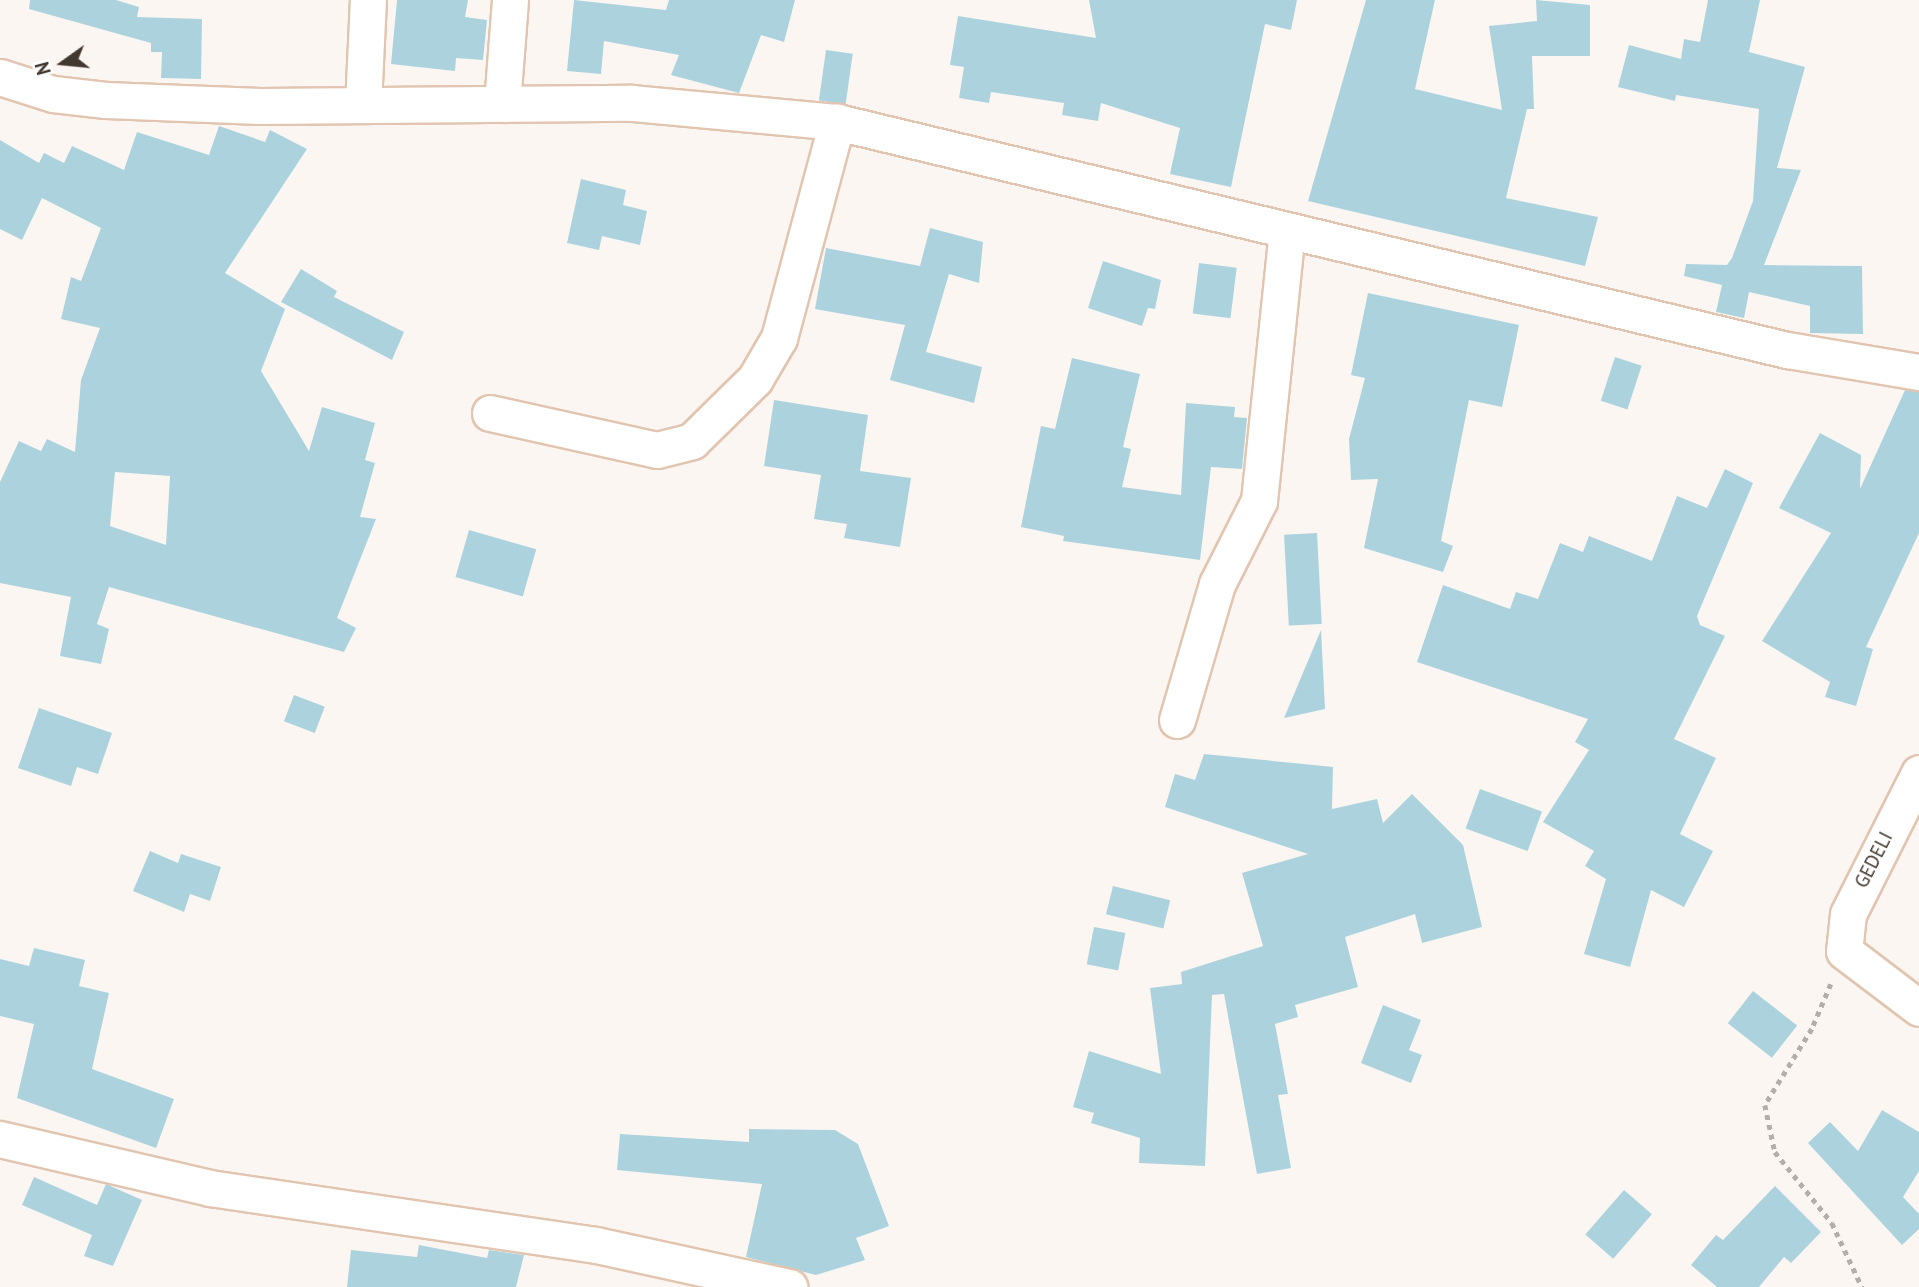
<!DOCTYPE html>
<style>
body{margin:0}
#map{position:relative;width:1919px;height:1287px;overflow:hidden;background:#fcf6f2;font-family:"PT Sans",sans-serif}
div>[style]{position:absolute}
.building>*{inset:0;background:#acd3dd;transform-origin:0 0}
.path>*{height:4.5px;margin-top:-2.25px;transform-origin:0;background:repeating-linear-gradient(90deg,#b5ada7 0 5px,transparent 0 10px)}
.roads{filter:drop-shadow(2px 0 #e1c5b0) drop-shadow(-2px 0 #e1c5b0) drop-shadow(0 2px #e1c5b0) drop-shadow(0 -2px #e1c5b0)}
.street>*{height:35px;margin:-17.5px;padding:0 17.5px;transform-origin:17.5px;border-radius:17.5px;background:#fff}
span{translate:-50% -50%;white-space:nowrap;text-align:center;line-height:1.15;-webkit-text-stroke:5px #fff;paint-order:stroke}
.street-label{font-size:19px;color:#43382f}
.north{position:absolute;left:28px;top:28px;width:70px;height:70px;-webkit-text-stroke:5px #fff;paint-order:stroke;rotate:255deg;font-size:19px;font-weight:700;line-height:28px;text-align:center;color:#43382f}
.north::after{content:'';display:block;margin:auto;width:24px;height:32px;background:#43382f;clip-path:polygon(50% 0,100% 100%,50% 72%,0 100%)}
</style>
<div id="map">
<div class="building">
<div style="clip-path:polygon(30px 0,116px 0,139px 7px,137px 17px,202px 19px,201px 79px,161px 78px,162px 52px,151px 52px,151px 43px,29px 9px)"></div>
<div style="clip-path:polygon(397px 0,468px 0,465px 17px,487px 20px,483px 60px,456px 58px,455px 71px,391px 64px)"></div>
<div style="clip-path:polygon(574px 0,666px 10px,669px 0,795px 0,784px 42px,761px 35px,739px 93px,671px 75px,679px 55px,604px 41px,601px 74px,567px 71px)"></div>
<div style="clip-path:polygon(1089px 0,1297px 0,1291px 30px,1265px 24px,1231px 187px,1170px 174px,1180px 128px,1101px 103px,1098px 121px,1062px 115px,1064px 103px,991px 92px,989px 103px,959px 98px,964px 67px,950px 65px,958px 16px,1096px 38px)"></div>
<div style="clip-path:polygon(1366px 0,1435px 0,1415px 89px,1502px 110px,1489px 26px,1537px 21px,1536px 0,1590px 5px,1590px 56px,1532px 56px,1534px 109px,1527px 109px,1506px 198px,1598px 217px,1585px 266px,1308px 201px)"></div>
<div style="clip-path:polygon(1708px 0,1760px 0,1749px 52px,1805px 67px,1777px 168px,1801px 170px,1764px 265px,1862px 266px,1863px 334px,1810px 333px,1810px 306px,1749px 292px,1744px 318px,1716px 312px,1722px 285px,1684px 276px,1686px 264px,1727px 265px,1732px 258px,1753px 201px,1759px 109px,1676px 95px,1675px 101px,1618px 87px,1629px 45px,1681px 59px,1684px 39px,1700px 42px)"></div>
<div style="left:826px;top:50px;width:27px;height:51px;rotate:8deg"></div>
<div style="clip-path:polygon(evenodd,219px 126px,265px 142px,270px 130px,307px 149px,225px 273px,285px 309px,261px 371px,309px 451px,322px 407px,375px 423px,365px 460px,375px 463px,360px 517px,376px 519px,337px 618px,356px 628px,344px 652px,109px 587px,97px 624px,109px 629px,101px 664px,60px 656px,71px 597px,0 583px,0 482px,19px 441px,41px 451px,47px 439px,75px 452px,81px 380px,100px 328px,61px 319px,71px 277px,81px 281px,101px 228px,42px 198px,22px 240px,0 229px,0 140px,39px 163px,44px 153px,64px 163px,72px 146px,124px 170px,137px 132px,209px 155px,219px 126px,115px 472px,170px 476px,166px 545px,110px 526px,115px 472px)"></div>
<div style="clip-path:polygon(581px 179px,626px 190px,623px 205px,647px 211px,640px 245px,602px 236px,599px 250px,567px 243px)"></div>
<div style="clip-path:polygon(930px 228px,983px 242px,979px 283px,949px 274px,926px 352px,982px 367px,974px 403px,890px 380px,905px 325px,815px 309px,826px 248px,920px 266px)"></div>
<div style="clip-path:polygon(1103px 261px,1161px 280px,1155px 309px,1148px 308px,1142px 326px,1088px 308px)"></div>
<div style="left:1199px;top:263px;width:38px;height:51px;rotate:7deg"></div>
<div style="clip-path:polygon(301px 269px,337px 291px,334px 297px,404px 332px,392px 360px,281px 302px)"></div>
<div style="clip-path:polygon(1368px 293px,1519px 325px,1502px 407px,1469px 400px,1441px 541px,1453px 546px,1443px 572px,1364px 548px,1378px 479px,1351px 480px,1349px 439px,1365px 378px,1351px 375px)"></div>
<div style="left:1615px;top:357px;width:28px;height:46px;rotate:18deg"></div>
<div style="clip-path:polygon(1072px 358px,1140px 374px,1123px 447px,1131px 449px,1122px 487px,1181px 495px,1186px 403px,1235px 407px,1234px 417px,1247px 418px,1242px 469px,1211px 467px,1200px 560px,1063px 541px,1064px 536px,1021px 527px,1041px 426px,1055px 429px)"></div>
<div style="clip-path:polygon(1905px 390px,1919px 392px,1919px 533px,1866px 647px,1873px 649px,1856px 706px,1825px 697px,1830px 682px,1762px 641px,1831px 533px,1779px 508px,1820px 433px,1861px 455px,1860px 489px)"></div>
<div style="clip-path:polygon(774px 400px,868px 415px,860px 471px,911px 478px,900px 547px,844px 538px,847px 524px,814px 519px,821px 475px,764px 466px)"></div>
<div style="clip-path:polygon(1725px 469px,1753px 483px,1697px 616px,1700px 625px,1725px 636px,1674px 739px,1716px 758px,1680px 834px,1713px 851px,1684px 907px,1651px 890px,1630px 967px,1584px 954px,1606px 879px,1585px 866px,1594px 851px,1543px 822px,1589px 750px,1575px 742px,1588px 719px,1417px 662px,1443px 585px,1510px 609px,1516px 592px,1538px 599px,1560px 543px,1583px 552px,1589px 536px,1652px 561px,1677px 496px,1707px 508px)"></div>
<div style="left:469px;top:530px;width:70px;height:49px;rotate:16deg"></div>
<div style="left:1317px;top:533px;width:91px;height:33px;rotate:87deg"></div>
<div style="clip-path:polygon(1321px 630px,1325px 709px,1284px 718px)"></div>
<div style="left:294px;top:695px;width:33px;height:28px;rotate:21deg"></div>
<div style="clip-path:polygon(39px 708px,112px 733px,98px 774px,77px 767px,71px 786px,18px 768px)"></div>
<div style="clip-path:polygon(1204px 754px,1333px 767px,1332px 809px,1377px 799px,1383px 823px,1412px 794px,1463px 845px,1482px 927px,1422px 943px,1415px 914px,1345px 937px,1358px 987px,1295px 1005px,1298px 1017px,1275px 1024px,1288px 1094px,1278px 1095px,1291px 1168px,1257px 1174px,1224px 994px,1212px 995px,1205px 1166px,1139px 1163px,1140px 1138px,1091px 1123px,1094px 1113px,1073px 1107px,1089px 1051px,1161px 1074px,1150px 988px,1182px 984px,1181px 972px,1263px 946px,1242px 873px,1308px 854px,1165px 807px,1175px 774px,1195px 780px)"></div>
<div style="left:1480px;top:789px;width:66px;height:42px;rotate:20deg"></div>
<div style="clip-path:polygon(150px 851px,178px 863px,181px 854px,221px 867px,210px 901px,190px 894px,184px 912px,133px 891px)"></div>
<div style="left:1113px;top:886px;width:59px;height:29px;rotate:14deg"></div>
<div style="left:1094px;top:927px;width:32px;height:38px;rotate:11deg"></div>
<div style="clip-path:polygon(34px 948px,85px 960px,79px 986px,109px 993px,92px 1069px,174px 1099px,156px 1148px,17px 1098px,34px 1024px,0 1016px,0 959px,29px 966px)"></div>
<div style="left:1753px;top:991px;width:56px;height:41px;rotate:38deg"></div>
<div style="clip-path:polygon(1383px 1005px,1421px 1020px,1409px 1050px,1422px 1055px,1411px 1083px,1361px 1063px)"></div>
<div style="clip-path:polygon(1882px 1110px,1919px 1132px,1919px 1171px,1903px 1197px,1919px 1214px,1919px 1229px,1902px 1245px,1808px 1143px,1830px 1122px,1858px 1151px)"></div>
<div style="clip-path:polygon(749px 1129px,835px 1130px,858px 1144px,889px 1226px,856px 1238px,865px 1260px,816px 1275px,746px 1257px,762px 1184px,617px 1170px,620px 1134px,749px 1142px)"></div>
<div style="clip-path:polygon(34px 1177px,97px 1205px,106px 1184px,142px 1200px,113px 1266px,84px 1256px,92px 1235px,22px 1205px)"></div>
<div style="clip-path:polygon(1775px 1186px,1821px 1232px,1791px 1263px,1784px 1257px,1759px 1287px,1717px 1287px,1691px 1265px,1716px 1235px,1723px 1240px)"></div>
<div style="left:1624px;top:1190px;width:37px;height:59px;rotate:41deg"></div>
<div style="clip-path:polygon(419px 1245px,487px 1258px,489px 1250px,524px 1255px,516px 1287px,347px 1287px,351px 1250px,417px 1257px)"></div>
</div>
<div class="path">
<div style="left:1831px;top:984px;width:49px;rotate:112.9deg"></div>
<div style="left:1812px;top:1029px;width:89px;rotate:121.7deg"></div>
<div style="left:1765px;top:1105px;width:48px;rotate:78deg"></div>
<div style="left:1775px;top:1152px;width:91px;rotate:51.2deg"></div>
<div style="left:1832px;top:1223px;width:71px;rotate:64.9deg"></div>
</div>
<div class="roads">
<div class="street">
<div style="left:0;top:77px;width:56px;rotate:17.8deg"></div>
<div style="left:53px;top:94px;width:53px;rotate:6.5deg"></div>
<div style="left:106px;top:100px;width:154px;rotate:2.2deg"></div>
<div style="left:260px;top:106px;width:372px;rotate:-0.5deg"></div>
<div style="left:632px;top:103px;width:206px;rotate:5.3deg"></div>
<div style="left:837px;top:122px;width:977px;rotate:13.5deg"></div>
<div style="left:1787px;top:350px;width:134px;rotate:9.5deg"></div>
<div style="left:502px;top:104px;width:104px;rotate:-85.6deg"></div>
<div style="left:363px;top:105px;width:105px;rotate:-87.3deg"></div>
<div style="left:490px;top:413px;width:171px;rotate:12.5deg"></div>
<div style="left:657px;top:450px;width:36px;rotate:-14deg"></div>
<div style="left:692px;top:441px;width:88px;rotate:-44.5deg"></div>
<div style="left:755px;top:379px;width:48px;rotate:-59.7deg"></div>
<div style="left:779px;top:338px;width:224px;rotate:-75deg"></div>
<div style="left:1177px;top:720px;width:142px;rotate:-73.6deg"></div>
<div style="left:1217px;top:584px;width:93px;rotate:-63.2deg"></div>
<div style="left:1259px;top:501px;width:272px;rotate:-84.1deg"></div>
<div style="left:1919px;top:773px;width:158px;rotate:116.7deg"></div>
<div style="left:1848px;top:914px;width:37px;rotate:96deg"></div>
<div style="left:1844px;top:951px;width:94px;rotate:37.2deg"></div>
<div style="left:0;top:1139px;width:216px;rotate:13.1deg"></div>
<div style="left:210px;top:1188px;width:390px;rotate:8.4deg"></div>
<div style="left:596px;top:1245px;width:198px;rotate:12.3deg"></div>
</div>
</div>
<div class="street-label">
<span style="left:1874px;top:860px;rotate:-63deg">GEDELI</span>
</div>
<div class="north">N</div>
</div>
